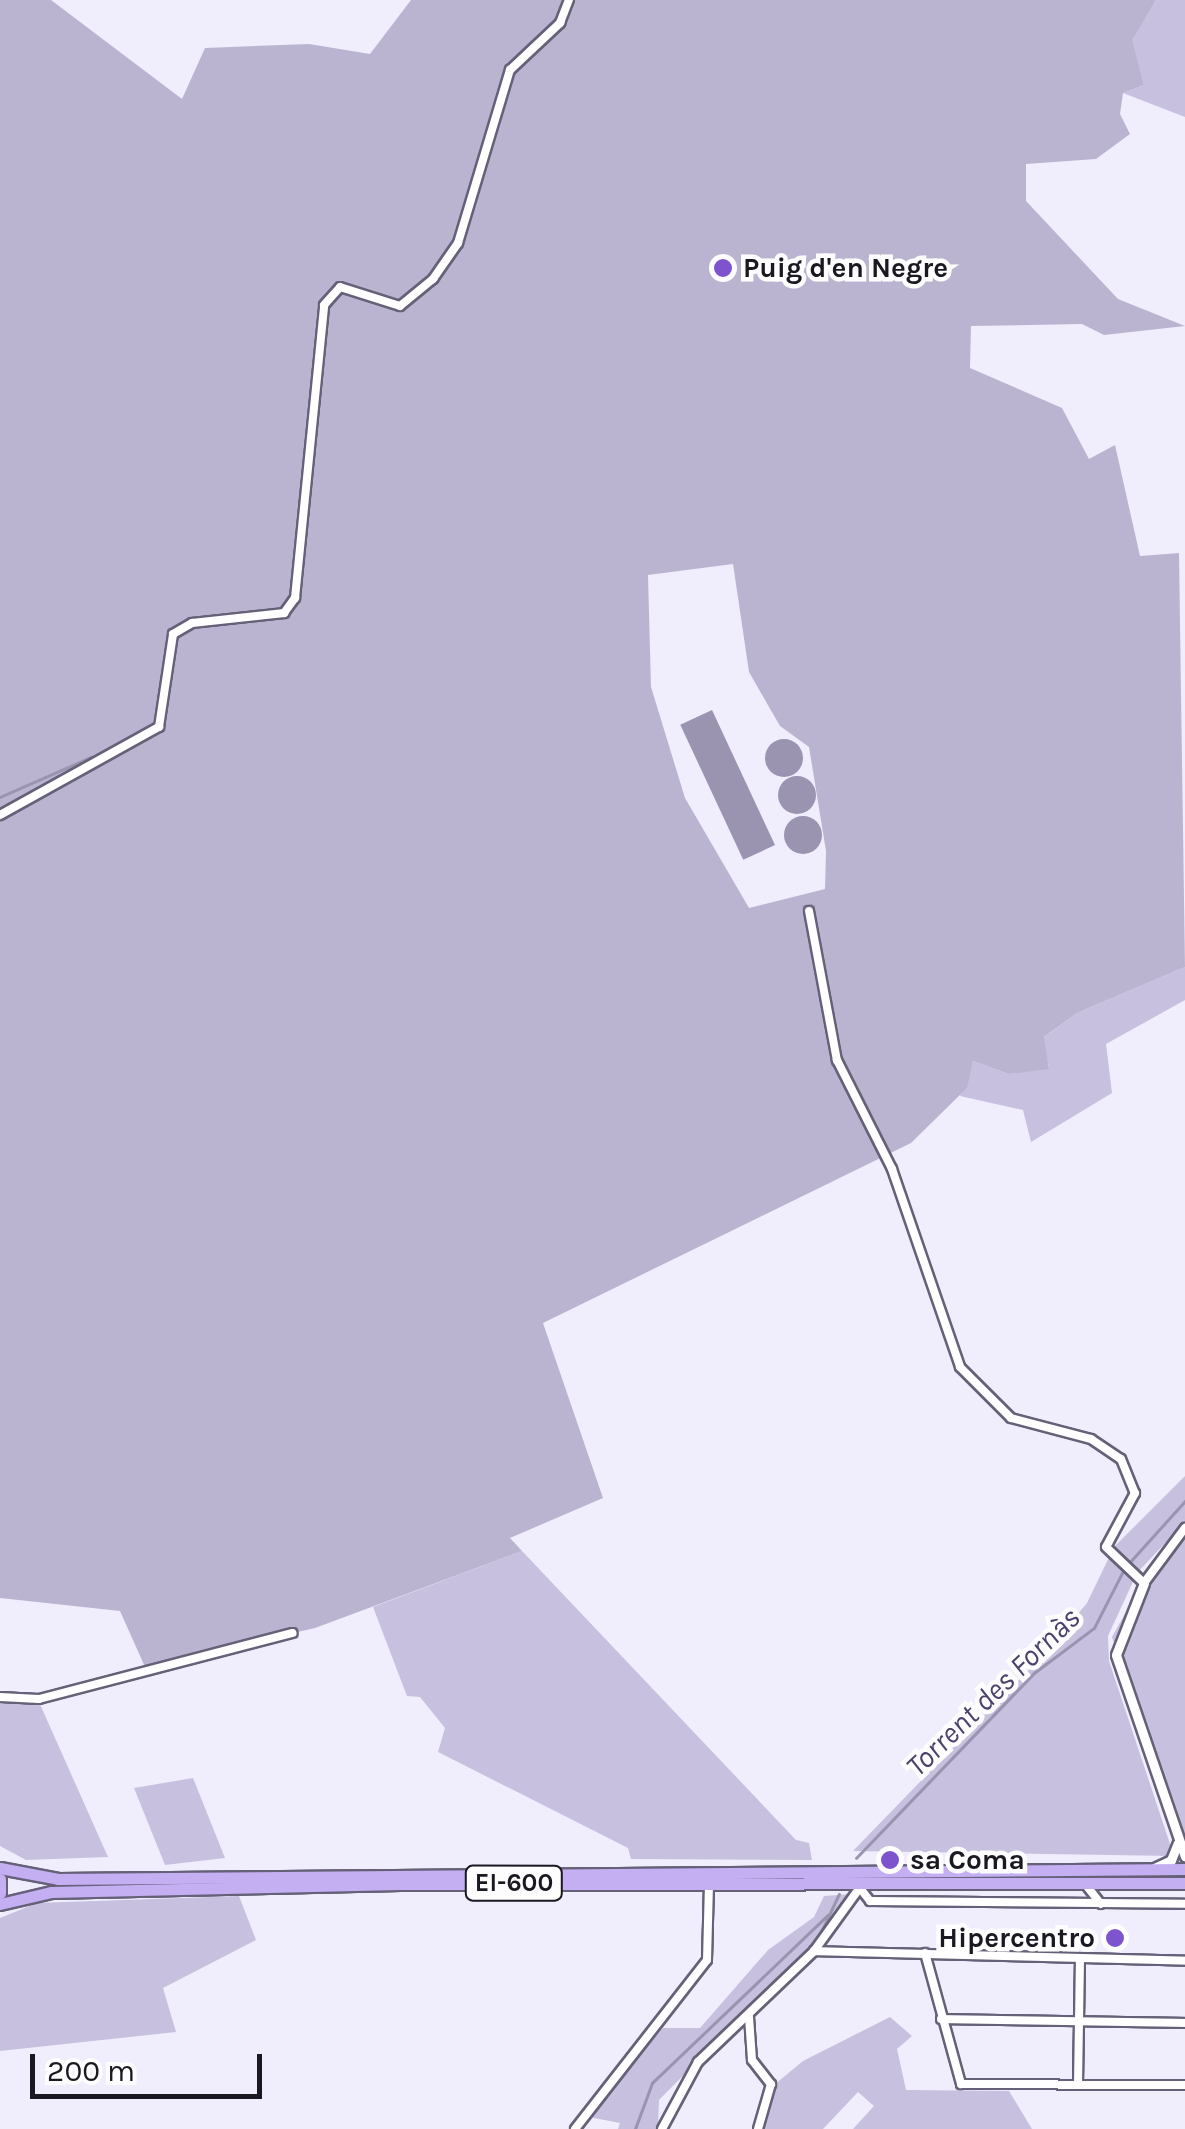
<!DOCTYPE html>
<meta charset="utf-8">
<style>
body{margin:0}
#map{position:relative;width:1185px;height:2129px;overflow:hidden;background:#f0edfd;font-family:Karla,sans-serif}
div>[style]{position:absolute}
.green>*{inset:0;background:#c7c0de}
.forest>*{inset:0;background:#bbb4d1}
.water>*{inset:0;background:#9a94b0;transform-origin:0 0}
.round{border-radius:50%}
.stream>*{height:2.5px;margin:-1.25px;padding:0 1.25px;transform-origin:1.25px;border-radius:1.25px;background:#9a94b0}
.roads{filter:drop-shadow(2px 0 #666178) drop-shadow(-2px 0 #666178) drop-shadow(0 2px #666178) drop-shadow(0 -2px #666178)}
.minor>*{height:8px;margin:-4px;padding:0 4px;transform-origin:4px;border-radius:4px;background:#fff}
.tertiary>*{height:9px;margin:-4.5px;padding:0 4.5px;transform-origin:4.5px;border-radius:4.5px;background:#fff}
.primary>*{height:11px;margin:-5.5px;padding:0 5.5px;transform-origin:5.5px;border-radius:5.5px;background:#c3aff2}
.dots>*{width:28px;height:28px;translate:-50% -50%;box-sizing:border-box;border:5px solid #fdfdfd;border-radius:50%}
span{translate:-50% -50%;white-space:nowrap;text-align:center;line-height:1.15;-webkit-text-stroke:9px #fdfdfd;paint-order:stroke}
.shield-label span{padding:2px 8px;background:#fdfdfd;border:2px solid;border-radius:8px;-webkit-text-stroke-width:0}
.shield-label{font-size:25px;color:#1a1821;font-weight:700}
.poi-label{font-size:28px;color:#1a1821;font-weight:700}
.left{translate:0 -50%;text-align:left}
.right{translate:-100% -50%;text-align:right}
.water-label{font-size:30px;color:#4c416c;font-style:italic}
.scale{position:absolute;left:30px;top:2054px;width:232px;height:45px;box-sizing:border-box;border:5px solid #1a1821;border-top:0;padding-left:12px;font-size:30px;line-height:35px;white-space:nowrap;color:#1a1821;-webkit-text-stroke:8px #fdfdfd;paint-order:stroke}
</style>
<div id="map">
<div class="green">
<div style="clip-path:polygon(1156px 0,1185px 0,1185px 117px,1123px 93px,1144px 85px,1131px 40px)"></div>
<div style="clip-path:polygon(1185px 967px,1185px 1000px,1106px 1044px,1112px 1093px,1031px 1142px,1023px 1110px,960px 1096px,973px 1061px,1009px 1074px,1049px 1068px,1043px 1038px,1077px 1013px)"></div>
<div style="clip-path:polygon(1185px 1476px,1185px 1522px,1137px 1573px,1108px 1636px,1109px 1661px,1174px 1856px,853px 1851px,1045px 1653px,1087px 1603px,1114px 1547px)"></div>
<div style="clip-path:polygon(1185px 1535px,1185px 1854px,1112px 1637px,1146px 1576px)"></div>
<div style="clip-path:polygon(522px 1551px,796px 1840px,809px 1843px,812px 1860px,631px 1859px,628px 1848px,438px 1752px,445px 1728px,420px 1697px,407px 1696px,373px 1607px)"></div>
<div style="clip-path:polygon(0 1700px,39px 1702px,108px 1857px,26px 1860px,0 1846px)"></div>
<div style="clip-path:polygon(193px 1778px,225px 1858px,165px 1865px,134px 1788px)"></div>
<div style="clip-path:polygon(852px 1894px,822px 1935px,659px 2100px,658px 2129px,618px 2129px,620px 2123px,589px 2117px,663px 2028px,700px 2028px,768px 1950px,814px 1917px,824px 1896px)"></div>
<div style="clip-path:polygon(239px 1896px,256px 1940px,163px 1988px,176px 2032px,0 2051px,0 1918px,37px 1903px)"></div>
<div style="clip-path:polygon(890px 2017px,912px 2036px,897px 2049px,906px 2090px,1009px 2091px,1032px 2129px,853px 2129px,874px 2106px,858px 2092px,823px 2129px,762px 2129px,774px 2085px,803px 2061px)"></div>
</div>
<div class="forest">
<div style="clip-path:polygon(evenodd,0 0,51px 0,182px 99px,205px 48px,309px 44px,370px 54px,411px 0,1156px 0,1132px 40px,1144px 85px,1123px 93px,1120px 114px,1130px 134px,1096px 159px,1026px 164px,1026px 201px,1118px 299px,1185px 326px,1104px 335px,1082px 324px,971px 326px,970px 368px,1062px 408px,1089px 459px,1115px 445px,1140px 556px,1179px 553px,1185px 967px,1077px 1013px,1044px 1037px,1049px 1069px,1009px 1074px,973px 1061px,967px 1088px,911px 1143px,543px 1323px,603px 1498px,510px 1538px,522px 1551px,315px 1628px,145px 1667px,120px 1611px,0 1598px,0 0,733px 564px,749px 672px,780px 726px,809px 747px,826px 851px,825px 889px,749px 908px,685px 798px,651px 687px,648px 575px,733px 564px)"></div>
</div>
<div class="water">
<div style="left:712px;top:710px;width:149px;height:35px;rotate:65deg"></div>
<div class="round" style="left:765px;top:739px;width:38px;height:38px"></div>
<div class="round" style="left:778px;top:776px;width:38px;height:38px"></div>
<div class="round" style="left:784px;top:816px;width:38px;height:38px"></div>
</div>
<div class="stream">
<div style="left:0;top:797px;width:99px;rotate:-23.7deg"></div>
<div style="left:1129px;top:1563px;width:84px;rotate:-47.9deg"></div>
<div style="left:856px;top:1858px;width:257px;rotate:-46.1deg"></div>
<div style="left:1034px;top:1673px;width:75px;rotate:-36.9deg"></div>
<div style="left:1094px;top:1628px;width:66px;rotate:-63deg"></div>
<div style="left:820px;top:1934px;width:44px;rotate:-64.6deg"></div>
<div style="left:635px;top:2129px;width:49px;rotate:-69.7deg"></div>
<div style="left:652px;top:2083px;width:243px;rotate:-43.7deg"></div>
</div>
<div class="roads">
<div class="minor">
<div style="left:0;top:815px;width:182px;rotate:-29deg"></div>
<div style="left:159px;top:727px;width:94px;rotate:-81.4deg"></div>
<div style="left:173px;top:634px;width:22px;rotate:-30deg"></div>
<div style="left:192px;top:623px;width:93px;rotate:-6.2deg"></div>
<div style="left:284px;top:613px;width:19px;rotate:-54deg"></div>
<div style="left:295px;top:598px;width:294px;rotate:-84.3deg"></div>
<div style="left:324px;top:305px;width:24px;rotate:-48deg"></div>
<div style="left:340px;top:287px;width:63px;rotate:17.6deg"></div>
<div style="left:400px;top:306px;width:43px;rotate:-39.3deg"></div>
<div style="left:433px;top:279px;width:44px;rotate:-55.2deg"></div>
<div style="left:458px;top:243px;width:181px;rotate:-73.3deg"></div>
<div style="left:510px;top:70px;width:69px;rotate:-43.2deg"></div>
<div style="left:560px;top:23px;width:25px;rotate:-69deg"></div>
<div style="left:809px;top:911px;width:152px;rotate:79.4deg"></div>
<div style="left:837px;top:1060px;width:122px;rotate:63.2deg"></div>
<div style="left:892px;top:1169px;width:209px;rotate:71deg"></div>
<div style="left:960px;top:1367px;width:72px;rotate:45deg"></div>
<div style="left:1011px;top:1418px;width:83px;rotate:14.7deg"></div>
<div style="left:1091px;top:1439px;width:36px;rotate:34deg"></div>
<div style="left:1121px;top:1459px;width:37px;rotate:68deg"></div>
<div style="left:1135px;top:1493px;width:61px;rotate:118.2deg"></div>
<div style="left:1106px;top:1547px;width:52px;rotate:43.5deg"></div>
<div style="left:1144px;top:1583px;width:69px;rotate:-53.3deg"></div>
<div style="left:0;top:1697px;width:39px;rotate:3deg"></div>
<div style="left:39px;top:1699px;width:262px;rotate:-14.6deg"></div>
<div style="left:856px;top:1883px;width:23px;rotate:52deg"></div>
<div style="left:870px;top:1901px;width:315px;rotate:0.5deg"></div>
<div style="left:1086px;top:1885px;width:24px;rotate:52deg"></div>
<div style="left:814px;top:1951px;width:371px;rotate:1.5deg"></div>
<div style="left:925px;top:1953px;width:136px;rotate:74.6deg"></div>
<div style="left:961px;top:2084px;width:224px;rotate:0.3deg"></div>
<div style="left:749px;top:2017px;width:43px;rotate:86deg"></div>
<div style="left:752px;top:2060px;width:31px;rotate:52deg"></div>
<div style="left:771px;top:2084px;width:47px;rotate:106.1deg"></div>
<div style="left:941px;top:2019px;width:244px;rotate:0.9deg"></div>
<div style="left:1078px;top:2084px;width:125px;rotate:-89.1deg"></div>
<div style="left:575px;top:2129px;width:214px;rotate:-52deg"></div>
<div style="left:707px;top:1960px;width:77px;rotate:-88.5deg"></div>
<div style="left:662px;top:2129px;width:76px;rotate:-61.8deg"></div>
<div style="left:698px;top:2062px;width:161px;rotate:-43.7deg"></div>
<div style="left:814px;top:1951px;width:72px;rotate:-54.1deg"></div>
</div>
<div class="tertiary">
<div style="left:1144px;top:1583px;width:77px;rotate:111.3deg"></div>
<div style="left:1116px;top:1655px;width:213px;rotate:71.1deg"></div>
<div style="left:1154px;top:1868px;width:19px;rotate:-25deg"></div>
<div style="left:1171px;top:1860px;width:18px;rotate:-68deg"></div>
</div>
<div class="primary">
<div style="left:0;top:1868px;width:59px;rotate:10.7deg"></div>
<div style="left:58px;top:1879px;width:1127px;rotate:-0.51deg"></div>
<div style="left:0;top:1879px;width:14px;rotate:90deg"></div>
<div style="left:0;top:1904px;width:52px;rotate:-13.2deg"></div>
<div style="left:51px;top:1892px;width:349px;rotate:-1.3deg"></div>
<div style="left:400px;top:1884px;width:785px;rotate:-0.07deg"></div>
</div>
</div>
<div class="dots">
<div style="left:723px;top:268px;background:#7d54cd"></div>
<div style="left:890px;top:1860px;background:#7d54cd"></div>
<div style="left:1115px;top:1938px;background:#7d54cd"></div>
</div>
<div class="shield-label">
<span style="left:514px;top:1883px">EI-600</span>
</div>
<div class="poi-label">
<span class="left" style="left:743px;top:268px">Puig d'en Negre</span>
<span class="left" style="left:910px;top:1860px">sa Coma</span>
<span class="right" style="left:1095px;top:1938px">Hipercentro</span>
</div>
<div class="water-label">
<span style="left:993px;top:1692px;rotate:-44deg">Torrent des Fornàs</span>
</div>
<div class="scale">200 m</div>
</div>
